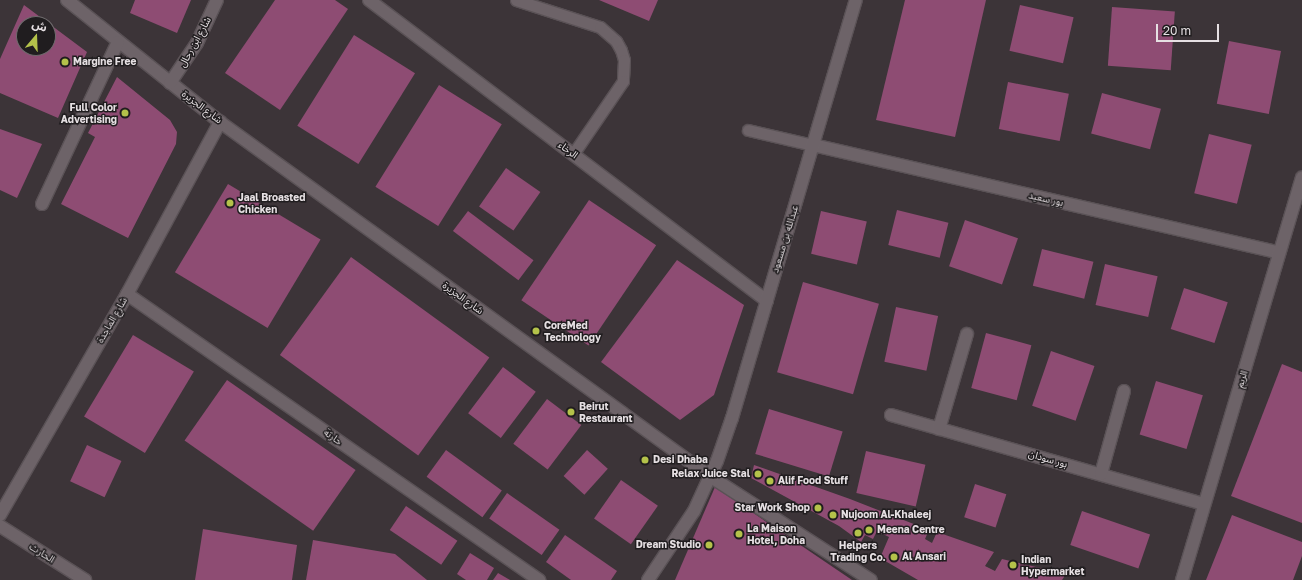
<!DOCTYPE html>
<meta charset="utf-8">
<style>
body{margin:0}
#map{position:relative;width:1302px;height:580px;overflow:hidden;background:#3c3438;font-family:"Golos Text","Noto Sans Arabic",sans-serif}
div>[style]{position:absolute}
.building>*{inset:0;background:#8e4c73;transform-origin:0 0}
.roads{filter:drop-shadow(1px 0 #5a5256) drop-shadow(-1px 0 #5a5256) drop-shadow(0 1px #5a5256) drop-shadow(0 -1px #5a5256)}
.lane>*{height:11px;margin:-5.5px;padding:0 5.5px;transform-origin:5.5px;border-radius:5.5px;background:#6d6368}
.street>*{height:12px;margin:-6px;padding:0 6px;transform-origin:6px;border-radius:6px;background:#6d6368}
.dots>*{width:11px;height:11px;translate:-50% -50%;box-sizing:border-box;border:2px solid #201d1f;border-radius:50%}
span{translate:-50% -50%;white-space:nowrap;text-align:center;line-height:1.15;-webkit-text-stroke:3px #201d1f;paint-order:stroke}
.street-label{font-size:10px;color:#e6e0e3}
.poi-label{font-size:10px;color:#e6e0e3;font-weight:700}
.left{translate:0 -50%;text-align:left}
.right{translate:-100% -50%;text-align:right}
.north{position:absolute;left:16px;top:16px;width:40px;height:40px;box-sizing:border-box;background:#201d1f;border:1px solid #6f6b6d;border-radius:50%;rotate:19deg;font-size:11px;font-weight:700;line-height:16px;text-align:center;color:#e6e0e3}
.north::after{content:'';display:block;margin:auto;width:14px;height:18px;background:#b4c24a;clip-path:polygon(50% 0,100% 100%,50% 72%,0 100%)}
.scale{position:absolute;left:1156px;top:24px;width:63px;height:18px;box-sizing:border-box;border:2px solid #e6e0e3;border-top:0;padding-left:5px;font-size:12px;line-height:14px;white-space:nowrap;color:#e6e0e3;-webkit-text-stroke:3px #201d1f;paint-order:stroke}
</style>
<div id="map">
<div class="building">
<div style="clip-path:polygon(135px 0,191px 0,177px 33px,130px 13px)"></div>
<div style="clip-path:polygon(275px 0,335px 0,348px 9px,280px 110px,225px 73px)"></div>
<div style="clip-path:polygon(599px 0,658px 0,649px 21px)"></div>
<div style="clip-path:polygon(905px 0,986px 0,955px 137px,876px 120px)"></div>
<div style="clip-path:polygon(evenodd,24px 5px,87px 52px,58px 118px,0 93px,0 59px,24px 5px,24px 24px,48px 24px,48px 48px,24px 48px,24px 24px)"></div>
<div style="left:1020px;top:5px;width:55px;height:47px;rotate:13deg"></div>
<div style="left:1112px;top:7px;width:63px;height:59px;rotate:4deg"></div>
<div style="left:354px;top:35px;width:72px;height:107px;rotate:32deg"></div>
<div style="left:1229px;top:41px;width:53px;height:64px;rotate:11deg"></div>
<div style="clip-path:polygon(117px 77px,170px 120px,177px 132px,176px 144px,128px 238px,61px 204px,95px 137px,88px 133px)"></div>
<div style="left:1008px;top:82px;width:62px;height:48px;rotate:11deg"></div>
<div style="left:439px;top:85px;width:74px;height:120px;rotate:32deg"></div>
<div style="left:1102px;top:93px;width:61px;height:42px;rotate:15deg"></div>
<div style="clip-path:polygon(0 129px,42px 144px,17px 198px,0 190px)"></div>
<div style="left:1209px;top:134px;width:44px;height:61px;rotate:14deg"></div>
<div style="left:506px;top:168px;width:42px;height:47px;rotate:35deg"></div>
<div style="left:228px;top:184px;width:108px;height:103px;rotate:31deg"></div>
<div style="left:589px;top:200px;width:81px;height:121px;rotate:34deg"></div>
<div style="left:897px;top:210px;width:53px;height:36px;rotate:14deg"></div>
<div style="left:468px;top:211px;width:82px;height:25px;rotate:37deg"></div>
<div style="left:821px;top:211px;width:47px;height:44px;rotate:13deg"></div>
<div style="left:965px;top:220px;width:56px;height:49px;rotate:19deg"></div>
<div style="left:1042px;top:249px;width:53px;height:38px;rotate:14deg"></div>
<div style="left:351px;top:257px;width:171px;height:121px;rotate:36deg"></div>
<div style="clip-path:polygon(677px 260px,744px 305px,714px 395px,680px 420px,601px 362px)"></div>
<div style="left:1105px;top:264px;width:54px;height:42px;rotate:13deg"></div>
<div style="left:803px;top:282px;width:79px;height:94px;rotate:16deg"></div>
<div style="left:1184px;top:288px;width:46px;height:43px;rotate:18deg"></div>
<div style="left:896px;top:307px;width:43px;height:56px;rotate:12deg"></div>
<div style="left:986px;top:333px;width:47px;height:57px;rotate:15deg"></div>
<div style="left:133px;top:335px;width:71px;height:95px;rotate:31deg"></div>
<div style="left:1051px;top:351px;width:46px;height:58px;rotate:19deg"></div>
<div style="clip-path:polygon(1282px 364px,1302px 372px,1302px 523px,1231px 496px)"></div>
<div style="left:503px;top:367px;width:41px;height:58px;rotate:37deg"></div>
<div style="left:227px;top:380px;width:157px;height:74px;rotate:35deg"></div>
<div style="left:1156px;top:381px;width:49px;height:56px;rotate:17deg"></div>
<div style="left:547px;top:399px;width:43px;height:56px;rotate:37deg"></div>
<div style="left:769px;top:409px;width:77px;height:47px;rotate:17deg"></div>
<div style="left:87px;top:445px;width:38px;height:40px;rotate:25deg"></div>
<div style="left:446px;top:450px;width:69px;height:33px;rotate:36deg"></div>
<div style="left:587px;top:450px;width:28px;height:35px;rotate:42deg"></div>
<div style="left:866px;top:451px;width:61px;height:43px;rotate:13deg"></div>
<div style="clip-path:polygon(754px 465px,850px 499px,929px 530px,925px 539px,932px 543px,937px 532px,994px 552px,985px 566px,995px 571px,1002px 559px,1066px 574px,1062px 580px,918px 580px,880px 558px,889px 537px,877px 531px,873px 539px,865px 535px,861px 542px,839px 526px,751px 478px)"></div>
<div style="left:621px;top:480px;width:45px;height:47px;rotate:35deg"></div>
<div style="left:975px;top:484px;width:33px;height:35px;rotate:18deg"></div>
<div style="clip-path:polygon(715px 487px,852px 580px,675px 580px)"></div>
<div style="left:507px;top:493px;width:64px;height:31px;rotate:35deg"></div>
<div style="left:406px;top:506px;width:62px;height:29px;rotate:34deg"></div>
<div style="left:1082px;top:511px;width:72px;height:36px;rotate:19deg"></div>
<div style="clip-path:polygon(1232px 515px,1302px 542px,1302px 556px,1293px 580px,1206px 580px)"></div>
<div style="clip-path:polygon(203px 529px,297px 545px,292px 580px,195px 580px)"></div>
<div style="clip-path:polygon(565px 535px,617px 571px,611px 580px,571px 580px,546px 562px)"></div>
<div style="clip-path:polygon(313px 540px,395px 554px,427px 580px,306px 580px)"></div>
<div style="clip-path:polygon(470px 553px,494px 568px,487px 580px,466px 580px,457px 574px)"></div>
<div style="clip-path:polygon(498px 573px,510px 580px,493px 580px)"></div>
</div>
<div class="roads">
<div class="lane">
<div style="left:516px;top:0;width:88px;rotate:17.8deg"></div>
<div style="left:600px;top:27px;width:21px;rotate:41deg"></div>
<div style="left:616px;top:41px;width:10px;rotate:61deg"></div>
<div style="left:621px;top:50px;width:10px;rotate:73deg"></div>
<div style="left:624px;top:60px;width:21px;rotate:93deg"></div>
<div style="left:623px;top:81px;width:88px;rotate:124.4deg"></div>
<div style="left:748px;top:130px;width:67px;rotate:13deg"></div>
</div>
<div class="street">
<div style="left:67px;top:0;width:196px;rotate:38.6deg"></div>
<div style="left:220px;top:122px;width:606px;rotate:35.87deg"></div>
<div style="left:711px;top:477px;width:190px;rotate:32.8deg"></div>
<div style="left:369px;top:0;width:499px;rotate:37.1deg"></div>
<div style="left:170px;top:83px;width:48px;rotate:-56deg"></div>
<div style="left:197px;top:43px;width:47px;rotate:-65.1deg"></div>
<div style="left:813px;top:145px;width:478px;rotate:13deg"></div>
<div style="left:42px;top:204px;width:179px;rotate:-64.9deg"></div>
<div style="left:127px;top:294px;width:502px;rotate:34.77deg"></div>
<div style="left:891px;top:415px;width:325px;rotate:15.9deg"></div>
<div style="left:939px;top:429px;width:99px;rotate:-73.6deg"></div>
<div style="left:1101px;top:474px;width:86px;rotate:-74.5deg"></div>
<div style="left:0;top:515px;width:255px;rotate:-60.1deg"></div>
<div style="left:127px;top:294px;width:196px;rotate:-61.6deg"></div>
<div style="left:0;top:526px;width:101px;rotate:32.4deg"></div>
<div style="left:648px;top:580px;width:83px;rotate:-56.3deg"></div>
<div style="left:694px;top:511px;width:55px;rotate:-65.3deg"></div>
<div style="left:717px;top:461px;width:46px;rotate:-70.8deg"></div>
<div style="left:732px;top:418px;width:436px;rotate:-73.5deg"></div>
<div style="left:1182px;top:580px;width:420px;rotate:-73.4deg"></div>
</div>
</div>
<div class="dots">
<div style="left:65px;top:62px;background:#b4c24a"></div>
<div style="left:125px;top:113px;background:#b4c24a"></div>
<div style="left:230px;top:203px;background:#b4c24a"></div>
<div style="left:536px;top:331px;background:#b4c24a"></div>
<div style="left:571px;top:412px;background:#b4c24a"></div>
<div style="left:645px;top:460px;background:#b4c24a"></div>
<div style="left:758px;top:474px;background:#b4c24a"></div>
<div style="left:770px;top:481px;background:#b4c24a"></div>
<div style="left:818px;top:508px;background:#b4c24a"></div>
<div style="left:833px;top:515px;background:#b4c24a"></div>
<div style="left:869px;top:530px;background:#b4c24a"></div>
<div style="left:858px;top:533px;background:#b4c24a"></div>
<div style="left:739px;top:534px;background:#b4c24a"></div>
<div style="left:709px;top:545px;background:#b4c24a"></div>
<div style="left:894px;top:557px;background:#b4c24a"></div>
<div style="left:1013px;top:565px;background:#b4c24a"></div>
</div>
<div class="street-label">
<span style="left:195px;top:42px;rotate:-61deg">شارع ابن رحال</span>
<span style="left:202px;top:107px;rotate:37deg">شارع الجزيرة</span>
<span style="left:568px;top:150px;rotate:37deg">الرخاء</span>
<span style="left:1046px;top:199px;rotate:13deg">بور سعيد</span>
<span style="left:785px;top:239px;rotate:-73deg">عبدالله بن مسعود</span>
<span style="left:463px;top:298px;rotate:36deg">شارع الجزيرة</span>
<span style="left:112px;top:320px;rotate:-60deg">شارع الماجدة</span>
<span style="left:1242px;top:379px;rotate:-73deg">الريم</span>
<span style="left:333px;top:437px;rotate:35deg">حارثة</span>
<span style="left:1048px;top:459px;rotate:16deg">بور سودان</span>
<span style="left:42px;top:553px;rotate:32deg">الحارث</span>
</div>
<div class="poi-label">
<span class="left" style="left:73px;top:62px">Margine Free</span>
<span class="right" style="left:117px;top:113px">Full Color<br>Advertising</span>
<span class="left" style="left:238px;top:203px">Jaal Broasted<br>Chicken</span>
<span class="left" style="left:544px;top:331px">CoreMed<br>Technology</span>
<span class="left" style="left:579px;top:412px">Beirut<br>Restaurant</span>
<span class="left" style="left:653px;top:460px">Desi Dhaba</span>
<span class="right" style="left:750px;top:474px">Relax Juice Stal</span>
<span class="left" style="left:778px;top:481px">Alif Food Stuff</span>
<span class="right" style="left:810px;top:508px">Star Work Shop</span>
<span class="left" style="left:841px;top:515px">Nujoom Al-Khaleej</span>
<span class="left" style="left:747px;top:534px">La Maison<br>Hotel, Doha</span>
<span class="left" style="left:877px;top:530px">Meena Centre</span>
<span class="right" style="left:701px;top:545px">Dream Studio</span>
<span style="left:858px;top:551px">Helpers<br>Trading Co.</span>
<span class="left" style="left:902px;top:557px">Al Ansari</span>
<span class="left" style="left:1021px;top:565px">Indian<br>Hypermarket</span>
</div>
<div class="north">ش</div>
<div class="scale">20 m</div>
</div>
